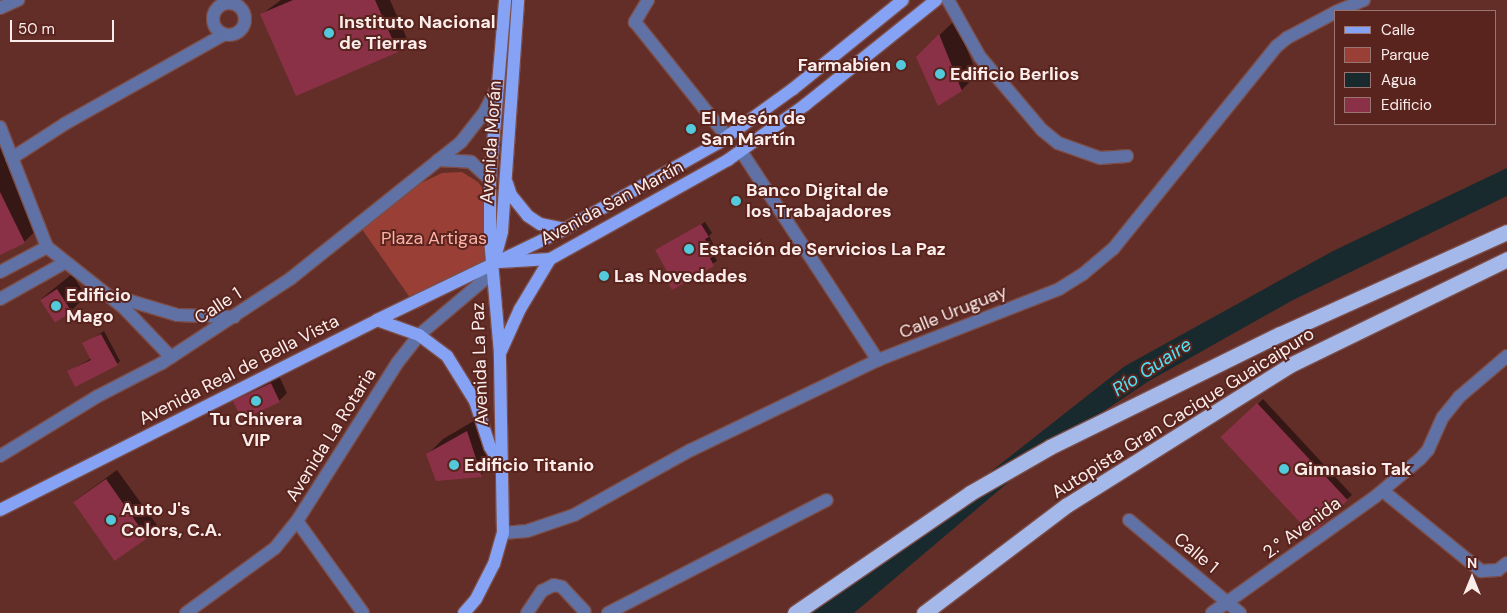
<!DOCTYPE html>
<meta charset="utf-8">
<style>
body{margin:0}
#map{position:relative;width:1507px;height:613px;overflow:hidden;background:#642e28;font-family:"DM Sans",sans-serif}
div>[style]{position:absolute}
.green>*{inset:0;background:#993f36}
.water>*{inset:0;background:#182a2d}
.shadow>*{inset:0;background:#0007;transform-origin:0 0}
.building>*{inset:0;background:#8b3147;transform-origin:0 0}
.roads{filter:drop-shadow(1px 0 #7c4d47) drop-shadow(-1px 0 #7c4d47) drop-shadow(0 1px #7c4d47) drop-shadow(0 -1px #7c4d47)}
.minor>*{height:12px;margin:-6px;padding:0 6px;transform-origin:6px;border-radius:6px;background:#6072a5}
.minor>.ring{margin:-6px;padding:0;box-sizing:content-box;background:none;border:12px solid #6072a5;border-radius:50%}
.major>*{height:12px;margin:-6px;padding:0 6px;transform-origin:6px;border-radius:6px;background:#85a2f5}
.highway>*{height:15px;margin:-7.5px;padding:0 7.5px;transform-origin:7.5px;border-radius:7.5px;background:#a5b8ea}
.dots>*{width:14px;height:14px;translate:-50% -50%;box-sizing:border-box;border:2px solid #59241e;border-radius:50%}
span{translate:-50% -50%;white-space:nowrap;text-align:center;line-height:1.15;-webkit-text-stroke:4px #59241e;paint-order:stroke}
.poi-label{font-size:18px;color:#fbedeb;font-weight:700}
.left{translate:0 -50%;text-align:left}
.right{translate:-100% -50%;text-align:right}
.street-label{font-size:18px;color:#fbedeb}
.park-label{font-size:18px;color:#feb1a5}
.water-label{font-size:19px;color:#50e0f4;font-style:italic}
.legend{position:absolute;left:1334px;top:10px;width:162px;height:115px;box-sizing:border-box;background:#59241e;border:1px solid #9a7470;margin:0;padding:6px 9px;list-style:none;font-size:15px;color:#fbedeb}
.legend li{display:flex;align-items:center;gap:10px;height:25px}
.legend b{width:25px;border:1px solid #9a7470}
.north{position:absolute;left:1447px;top:553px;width:50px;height:50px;-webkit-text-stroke:4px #59241e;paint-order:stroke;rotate:0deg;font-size:14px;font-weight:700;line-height:20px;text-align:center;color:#fbedeb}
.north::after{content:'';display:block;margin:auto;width:18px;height:22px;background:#fbedeb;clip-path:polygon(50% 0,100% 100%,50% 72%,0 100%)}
.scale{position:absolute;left:10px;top:20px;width:104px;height:22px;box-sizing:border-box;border:2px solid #fbedeb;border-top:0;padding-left:6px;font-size:15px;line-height:18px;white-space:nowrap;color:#fbedeb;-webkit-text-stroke:4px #59241e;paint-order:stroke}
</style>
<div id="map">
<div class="green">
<div style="clip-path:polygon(462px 172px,478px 182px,486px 193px,487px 272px,418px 309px,359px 225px,421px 183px,442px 173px)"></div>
</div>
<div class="water">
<div style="clip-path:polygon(1507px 168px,1507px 196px,1293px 300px,1149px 381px,1050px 447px,854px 613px,811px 613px,1125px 366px,1333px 251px)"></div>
</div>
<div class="shadow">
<div style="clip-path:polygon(281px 0,390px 0,408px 41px,397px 51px,262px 14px)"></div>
<div style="clip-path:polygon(955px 20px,977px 74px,962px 90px,939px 104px,917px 57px)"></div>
<div style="clip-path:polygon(0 146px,40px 227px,24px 242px,0 254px)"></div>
<div style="clip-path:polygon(705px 222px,712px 233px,709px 236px,717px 251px,714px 255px,717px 261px,672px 288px,665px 276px,669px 271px,657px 250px)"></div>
<div style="clip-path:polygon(72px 274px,86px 296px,71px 311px,41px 299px)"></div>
<div style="clip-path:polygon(104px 331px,120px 361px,117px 364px,69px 371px,92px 358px,84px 344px)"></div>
<div style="clip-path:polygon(279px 376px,287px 393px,279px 401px,234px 402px,242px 394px)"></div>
<div style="clip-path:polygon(1263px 399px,1352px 495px,1309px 532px,1227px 432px)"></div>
<div style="clip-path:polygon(482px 416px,496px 460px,481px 475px,428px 454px,443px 439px)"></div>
<div style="left:117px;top:470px;width:69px;height:53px;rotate:54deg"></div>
</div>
<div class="building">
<div style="clip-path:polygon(293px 0,375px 0,398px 52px,296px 96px,260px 14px)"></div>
<div style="clip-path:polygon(939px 34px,962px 91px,938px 106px,916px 57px)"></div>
<div style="clip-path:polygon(0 192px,25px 243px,0 255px)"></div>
<div style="clip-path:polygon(701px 224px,709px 237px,705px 239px,714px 256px,710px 258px,714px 266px,672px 290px,664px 275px,668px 273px,655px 250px)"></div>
<div style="left:57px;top:289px;width:27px;height:20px;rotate:57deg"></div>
<div style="clip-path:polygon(101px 334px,118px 365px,75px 387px,67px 371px,91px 360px,82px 343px)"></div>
<div style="left:271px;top:383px;width:21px;height:42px;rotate:65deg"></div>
<div style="left:1257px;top:403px;width:133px;height:50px;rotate:47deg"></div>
<div style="clip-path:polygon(467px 431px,482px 477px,436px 481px,426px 454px)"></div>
<div style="left:106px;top:479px;width:72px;height:40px;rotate:55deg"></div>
</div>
<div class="roads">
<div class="minor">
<div style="left:648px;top:0;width:26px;rotate:121deg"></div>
<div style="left:635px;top:22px;width:147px;rotate:51.3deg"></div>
<div style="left:948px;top:0;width:65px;rotate:60.7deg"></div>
<div style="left:980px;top:57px;width:96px;rotate:49.7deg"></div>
<div style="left:1042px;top:130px;width:21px;rotate:39deg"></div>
<div style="left:1058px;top:143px;width:45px;rotate:19.7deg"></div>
<div style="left:1100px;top:158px;width:27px;rotate:-4deg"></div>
<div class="ring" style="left:213px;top:3px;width:20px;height:20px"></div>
<div style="left:0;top:8px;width:20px;rotate:-24deg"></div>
<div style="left:1338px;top:11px;width:28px;rotate:-23deg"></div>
<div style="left:0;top:127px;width:129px;rotate:68.6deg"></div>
<div style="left:47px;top:247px;width:98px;rotate:38.4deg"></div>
<div style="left:124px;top:308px;width:68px;rotate:46.2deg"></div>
<div style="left:741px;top:151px;width:250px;rotate:56.8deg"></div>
<div style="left:12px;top:158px;width:64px;rotate:-32.9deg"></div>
<div style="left:66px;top:123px;width:180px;rotate:-29.3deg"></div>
<div style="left:438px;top:160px;width:33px;rotate:3deg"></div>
<div style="left:471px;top:162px;width:26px;rotate:43deg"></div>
<div style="left:0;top:272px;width:53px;rotate:-28deg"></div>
<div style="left:117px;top:297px;width:63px;rotate:16.7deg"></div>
<div style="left:177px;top:315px;width:57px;rotate:2deg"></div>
<div style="left:0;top:299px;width:73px;rotate:-29.4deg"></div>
<div style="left:0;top:456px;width:115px;rotate:-31.5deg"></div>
<div style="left:98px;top:396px;width:72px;rotate:-27.3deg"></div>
<div style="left:162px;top:363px;width:153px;rotate:-33.3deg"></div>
<div style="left:290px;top:279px;width:219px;rotate:-38.7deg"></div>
<div style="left:461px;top:142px;width:37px;rotate:-52deg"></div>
<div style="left:484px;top:113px;width:31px;rotate:-63deg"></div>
<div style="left:1383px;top:491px;width:127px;rotate:39.2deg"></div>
<div style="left:1481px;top:571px;width:17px;rotate:-3deg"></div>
<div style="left:1498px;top:570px;width:11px;rotate:-38deg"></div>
<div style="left:1129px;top:520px;width:145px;rotate:40deg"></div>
<div style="left:297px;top:521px;width:113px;rotate:54.3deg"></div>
<div style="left:503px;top:533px;width:24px;rotate:-5deg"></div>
<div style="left:527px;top:531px;width:50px;rotate:-18.8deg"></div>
<div style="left:574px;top:515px;width:134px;rotate:-29.1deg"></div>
<div style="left:691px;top:450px;width:208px;rotate:-25.7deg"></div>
<div style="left:878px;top:360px;width:194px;rotate:-21.4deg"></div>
<div style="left:1059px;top:289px;width:28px;rotate:-32deg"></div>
<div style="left:1083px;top:274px;width:39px;rotate:-40deg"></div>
<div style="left:1113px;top:249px;width:261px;rotate:-51.1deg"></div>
<div style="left:1277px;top:46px;width:13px;rotate:-39deg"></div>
<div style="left:1287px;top:38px;width:55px;rotate:-28deg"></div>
<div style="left:186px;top:613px;width:110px;rotate:-36.1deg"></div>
<div style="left:275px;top:548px;width:35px;rotate:-51deg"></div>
<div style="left:297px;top:521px;width:188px;rotate:-57.6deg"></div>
<div style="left:398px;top:362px;width:34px;rotate:-52deg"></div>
<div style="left:419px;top:335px;width:84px;rotate:-40.2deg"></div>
<div style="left:483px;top:281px;width:21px;rotate:-59deg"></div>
<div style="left:527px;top:613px;width:27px;rotate:-56deg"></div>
<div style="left:542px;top:591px;width:13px;rotate:-27deg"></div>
<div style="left:554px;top:585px;width:8px;rotate:14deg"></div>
<div style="left:562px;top:587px;width:33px;rotate:47deg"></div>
<div style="left:608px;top:613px;width:246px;rotate:-27.3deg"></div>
<div style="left:1212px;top:613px;width:201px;rotate:-35.5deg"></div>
<div style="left:1376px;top:496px;width:57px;rotate:-40.1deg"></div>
<div style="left:1420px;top:459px;width:12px;rotate:-48deg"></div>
<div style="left:1428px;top:450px;width:36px;rotate:-66deg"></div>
<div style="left:1443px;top:417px;width:26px;rotate:-51deg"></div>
<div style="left:1459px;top:397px;width:63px;rotate:-40.5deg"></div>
</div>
<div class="major">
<div style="left:507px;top:183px;width:13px;rotate:72deg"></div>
<div style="left:511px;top:195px;width:27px;rotate:51deg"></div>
<div style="left:528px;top:216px;width:14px;rotate:34deg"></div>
<div style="left:540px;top:224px;width:25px;rotate:11deg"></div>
<div style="left:495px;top:258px;width:28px;rotate:-75deg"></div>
<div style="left:502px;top:231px;width:232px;rotate:-86deg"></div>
<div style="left:499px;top:262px;width:51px;rotate:-3.4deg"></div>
<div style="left:550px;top:259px;width:204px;rotate:-29.1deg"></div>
<div style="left:728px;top:160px;width:95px;rotate:-35.5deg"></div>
<div style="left:805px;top:105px;width:168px;rotate:-38.7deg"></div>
<div style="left:377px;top:320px;width:45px;rotate:19.7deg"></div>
<div style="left:419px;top:335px;width:35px;rotate:37deg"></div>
<div style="left:447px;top:356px;width:53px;rotate:58.1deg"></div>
<div style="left:475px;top:401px;width:48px;rotate:71.9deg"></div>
<div style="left:490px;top:447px;width:21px;rotate:59deg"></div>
<div style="left:501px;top:351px;width:46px;rotate:-65.7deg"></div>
<div style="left:520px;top:309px;width:58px;rotate:-59deg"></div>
<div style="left:0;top:510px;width:422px;rotate:-26.7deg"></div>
<div style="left:377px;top:320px;width:209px;rotate:-25.8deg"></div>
<div style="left:565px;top:229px;width:176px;rotate:-29.3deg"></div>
<div style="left:718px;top:143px;width:92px;rotate:-35.8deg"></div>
<div style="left:793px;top:89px;width:141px;rotate:-39deg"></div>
<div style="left:464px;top:613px;width:18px;rotate:-49deg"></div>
<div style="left:476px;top:599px;width:39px;rotate:-63deg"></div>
<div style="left:494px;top:564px;width:32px;rotate:-74deg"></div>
<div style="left:503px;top:533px;width:180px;rotate:-91deg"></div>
<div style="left:500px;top:353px;width:114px;rotate:-95deg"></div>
<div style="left:490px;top:239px;width:59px;rotate:-90deg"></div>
<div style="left:490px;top:180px;width:181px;rotate:-85.2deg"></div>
</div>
<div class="highway">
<div style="left:795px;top:613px;width:212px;rotate:-34.4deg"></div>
<div style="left:970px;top:493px;width:92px;rotate:-29.9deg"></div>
<div style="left:1050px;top:447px;width:256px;rotate:-26.2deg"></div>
<div style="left:1280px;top:334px;width:249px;rotate:-24.2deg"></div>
<div style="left:924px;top:613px;width:179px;rotate:-37.1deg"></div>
<div style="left:1067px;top:505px;width:263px;rotate:-32.1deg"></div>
<div style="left:1290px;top:365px;width:242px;rotate:-26deg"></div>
</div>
</div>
<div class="dots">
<div style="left:329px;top:33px;background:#53cadc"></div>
<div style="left:901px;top:65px;background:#53cadc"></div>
<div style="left:940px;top:74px;background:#53cadc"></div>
<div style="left:691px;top:129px;background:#53cadc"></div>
<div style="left:736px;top:201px;background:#53cadc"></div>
<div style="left:689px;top:249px;background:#53cadc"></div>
<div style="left:604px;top:276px;background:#53cadc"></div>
<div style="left:56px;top:306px;background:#53cadc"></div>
<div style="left:256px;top:401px;background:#53cadc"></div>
<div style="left:454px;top:465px;background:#53cadc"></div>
<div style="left:1284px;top:469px;background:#53cadc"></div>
<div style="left:111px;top:520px;background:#53cadc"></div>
</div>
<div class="poi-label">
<span class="left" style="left:339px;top:33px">Instituto Nacional<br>de Tierras</span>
<span class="right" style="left:891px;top:65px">Farmabien</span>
<span class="left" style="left:950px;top:74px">Edificio Berlios</span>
<span class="left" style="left:701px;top:129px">El Mesón de<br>San Martín</span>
<span class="left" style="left:746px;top:201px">Banco Digital de<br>los Trabajadores</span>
<span class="left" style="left:699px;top:249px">Estación de Servicios La Paz</span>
<span class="left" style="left:614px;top:276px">Las Novedades</span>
<span class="left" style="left:66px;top:306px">Edificio<br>Mago</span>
<span style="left:256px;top:430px">Tu Chivera<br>VIP</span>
<span class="left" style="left:464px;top:465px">Edificio Titanio</span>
<span class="left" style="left:1294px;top:469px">Gimnasio Tak</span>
<span class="left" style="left:121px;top:520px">Auto J's<br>Colors, C.A.</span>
</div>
<div class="street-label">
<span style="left:491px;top:142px;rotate:-86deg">Avenida Morán</span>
<span style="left:612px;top:203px;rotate:-28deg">Avenida San Martín</span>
<span style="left:218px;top:306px;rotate:-33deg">Calle 1</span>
<span style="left:953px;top:312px;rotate:-22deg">Calle Uruguay</span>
<span style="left:480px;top:364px;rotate:-92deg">Avenida La Paz</span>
<span style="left:239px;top:370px;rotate:-27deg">Avenida Real de Bella Vista</span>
<span style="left:1183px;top:413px;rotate:-32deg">Autopista Gran Cacique Guaicaipuro</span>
<span style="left:331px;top:435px;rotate:-58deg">Avenida La Rotaria</span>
<span style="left:1302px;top:528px;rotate:-36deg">2.° Avenida</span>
<span style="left:1196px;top:553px;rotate:40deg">Calle 1</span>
</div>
<div class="park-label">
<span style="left:434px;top:238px">Plaza Artigas</span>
</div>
<div class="water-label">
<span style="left:1152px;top:367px;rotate:-33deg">Río Guaire</span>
</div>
<ul class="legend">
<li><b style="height:6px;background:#85a2f5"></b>Calle</li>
<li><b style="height:14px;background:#993f36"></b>Parque</li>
<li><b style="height:14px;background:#182a2d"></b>Agua</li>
<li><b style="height:14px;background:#8b3147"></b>Edificio</li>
</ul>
<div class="north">N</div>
<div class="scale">50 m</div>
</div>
